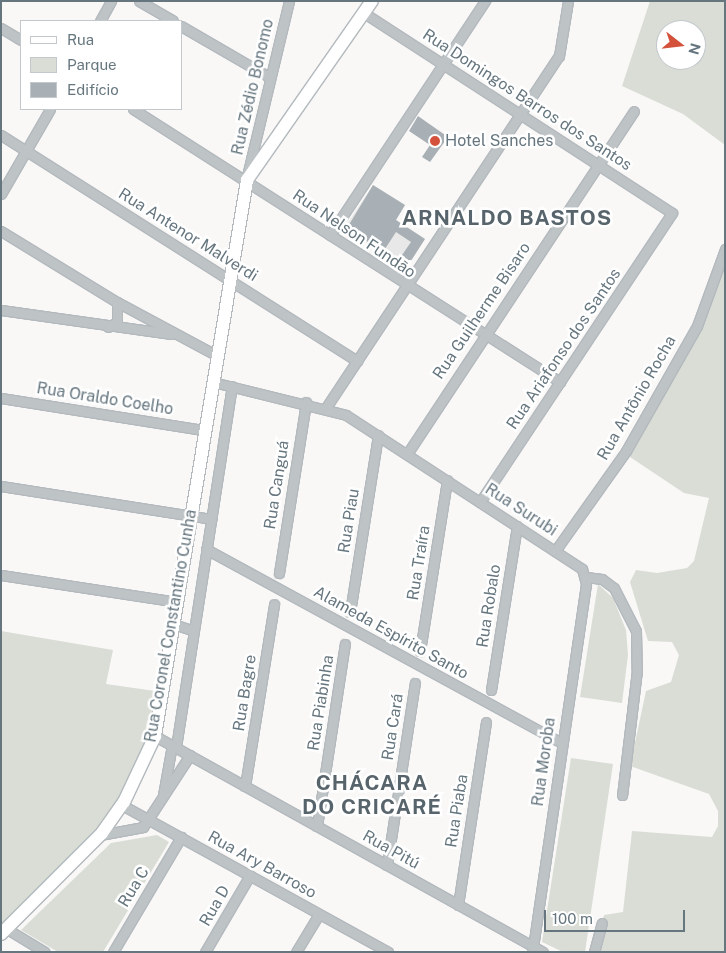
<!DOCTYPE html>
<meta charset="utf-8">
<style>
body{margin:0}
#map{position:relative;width:726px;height:953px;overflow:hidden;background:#f9f8f7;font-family:"Public Sans",sans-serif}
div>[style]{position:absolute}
.built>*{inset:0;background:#e7e8e7}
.green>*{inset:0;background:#d9ddd6}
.building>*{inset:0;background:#a8b0b5}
.roads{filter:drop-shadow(1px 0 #b3b9bd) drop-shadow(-1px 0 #b3b9bd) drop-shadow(0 1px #b3b9bd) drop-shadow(0 -1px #b3b9bd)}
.street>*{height:9px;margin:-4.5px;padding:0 4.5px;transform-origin:4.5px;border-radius:4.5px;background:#bec3c6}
.secondary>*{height:12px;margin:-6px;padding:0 6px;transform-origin:6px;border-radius:6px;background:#fff}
.dots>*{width:14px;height:14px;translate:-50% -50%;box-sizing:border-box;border:2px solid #fff;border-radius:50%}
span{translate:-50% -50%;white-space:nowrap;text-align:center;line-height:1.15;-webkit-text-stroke:5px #fff;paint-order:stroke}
.street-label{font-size:16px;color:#66767f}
.poi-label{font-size:16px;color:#66767f}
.left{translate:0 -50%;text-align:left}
.district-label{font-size:21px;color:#58646b;font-weight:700;letter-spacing:1px}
.frame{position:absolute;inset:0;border:2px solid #66767f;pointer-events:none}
.legend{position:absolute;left:20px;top:20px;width:162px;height:90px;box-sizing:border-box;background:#fff;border:1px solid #c2c8cc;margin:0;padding:6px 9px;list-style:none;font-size:15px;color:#66767f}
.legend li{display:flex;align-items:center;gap:10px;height:25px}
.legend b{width:25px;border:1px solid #c2c8cc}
.north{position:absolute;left:656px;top:20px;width:50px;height:50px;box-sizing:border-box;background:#fff;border:1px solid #c2c8cc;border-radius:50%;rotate:106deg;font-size:14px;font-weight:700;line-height:20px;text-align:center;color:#66767f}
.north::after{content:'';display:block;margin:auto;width:18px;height:22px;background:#d4523b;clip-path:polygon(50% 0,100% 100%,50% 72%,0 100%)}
.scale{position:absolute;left:544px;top:910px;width:141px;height:22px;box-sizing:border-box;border:2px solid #66767f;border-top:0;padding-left:6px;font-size:15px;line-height:18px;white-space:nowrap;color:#66767f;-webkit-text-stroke:4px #fff;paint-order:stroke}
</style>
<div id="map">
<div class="built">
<div style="clip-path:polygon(373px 185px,405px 205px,396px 220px,425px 239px,407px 267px,343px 230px)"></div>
</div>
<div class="green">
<div style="clip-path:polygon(evenodd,650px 1px,725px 1px,725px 145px,683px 114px,622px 86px,650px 1px,666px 30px,696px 30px,696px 60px,666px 60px,666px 30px)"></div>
<div style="clip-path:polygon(725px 267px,725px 952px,595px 952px,604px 915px,623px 912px,632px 831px,712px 837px,718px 826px,718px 811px,709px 794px,630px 766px,646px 691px,671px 682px,679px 655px,672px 642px,648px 641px,630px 582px,636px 570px,657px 573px,687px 568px,694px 561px,709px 498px,684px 493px,630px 457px,696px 338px)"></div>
<div style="clip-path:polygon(598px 584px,613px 598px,626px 630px,628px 655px,622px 703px,580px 697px)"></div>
<div style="clip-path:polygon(1px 631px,113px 650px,106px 684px,162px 692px,150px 744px,126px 790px,95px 835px,1px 926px)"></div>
<div style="clip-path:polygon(571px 758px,613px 764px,585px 952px,563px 952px,542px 942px)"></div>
<div style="clip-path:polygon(157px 835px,169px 842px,103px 952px,58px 952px,21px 930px,111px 843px)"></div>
</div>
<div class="building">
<div style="clip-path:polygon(418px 116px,448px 137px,430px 162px,422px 157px,430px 145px,409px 131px)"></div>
<div style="clip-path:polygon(373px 185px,405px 205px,396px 220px,425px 239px,407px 267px,398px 261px,411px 242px,396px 232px,383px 252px,347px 228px)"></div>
</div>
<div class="roads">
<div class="street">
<div style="left:139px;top:1px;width:39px;rotate:30deg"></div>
<div style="left:364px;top:13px;width:367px;rotate:33deg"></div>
<div style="left:672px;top:213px;width:347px;rotate:123.6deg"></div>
<div style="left:100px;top:21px;width:23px;rotate:-61deg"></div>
<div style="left:181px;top:26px;width:102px;rotate:30.1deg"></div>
<div style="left:1px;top:28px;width:23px;rotate:31deg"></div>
<div style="left:133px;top:109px;width:507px;rotate:32.59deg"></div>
<div style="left:1px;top:135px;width:422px;rotate:32.4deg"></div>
<div style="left:247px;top:176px;width:180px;rotate:-76.5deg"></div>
<div style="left:1px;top:194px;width:98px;rotate:-60deg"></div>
<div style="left:1px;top:231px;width:136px;rotate:31.5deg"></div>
<div style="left:117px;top:302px;width:112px;rotate:28.2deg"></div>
<div style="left:330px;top:235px;width:281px;rotate:-56.5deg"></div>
<div style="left:1px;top:310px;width:172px;rotate:8deg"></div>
<div style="left:108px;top:327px;width:10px;rotate:-29deg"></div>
<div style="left:117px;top:322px;width:20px;rotate:-90deg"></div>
<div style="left:213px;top:382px;width:137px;rotate:13.9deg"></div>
<div style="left:346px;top:415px;width:282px;rotate:33.1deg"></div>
<div style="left:582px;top:569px;width:16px;rotate:75deg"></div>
<div style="left:586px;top:584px;width:372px;rotate:98.3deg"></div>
<div style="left:1px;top:398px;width:206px;rotate:9deg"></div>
<div style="left:327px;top:406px;width:420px;rotate:-56.5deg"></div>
<div style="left:559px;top:56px;width:56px;rotate:-80.7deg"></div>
<div style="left:407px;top:454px;width:411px;rotate:-56.5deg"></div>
<div style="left:1px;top:486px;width:213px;rotate:8.9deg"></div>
<div style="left:206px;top:549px;width:405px;rotate:28.6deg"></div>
<div style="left:555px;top:551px;width:123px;rotate:-54.6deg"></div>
<div style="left:626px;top:451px;width:144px;rotate:-60.4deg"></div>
<div style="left:697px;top:326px;width:82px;rotate:-70deg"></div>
<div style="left:279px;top:573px;width:173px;rotate:-81deg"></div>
<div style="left:1px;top:575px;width:178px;rotate:8.7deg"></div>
<div style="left:586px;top:577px;width:16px;rotate:7deg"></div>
<div style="left:602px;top:579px;width:15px;rotate:37deg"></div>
<div style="left:614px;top:588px;width:48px;rotate:62.9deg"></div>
<div style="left:636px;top:631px;width:39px;rotate:89deg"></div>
<div style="left:637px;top:670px;width:126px;rotate:96.8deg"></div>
<div style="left:350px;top:612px;width:179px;rotate:-81deg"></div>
<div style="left:173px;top:624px;width:22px;rotate:18deg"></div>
<div style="left:420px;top:651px;width:173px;rotate:-81deg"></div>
<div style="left:491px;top:690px;width:166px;rotate:-81deg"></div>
<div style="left:155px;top:736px;width:444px;rotate:29.1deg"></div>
<div style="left:176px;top:747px;width:365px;rotate:-81.2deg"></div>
<div style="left:245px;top:786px;width:184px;rotate:-80.9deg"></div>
<div style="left:163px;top:795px;width:51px;rotate:-79.8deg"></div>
<div style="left:122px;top:805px;width:304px;rotate:28.9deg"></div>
<div style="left:317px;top:826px;width:184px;rotate:-81.3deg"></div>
<div style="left:100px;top:835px;width:44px;rotate:-10.5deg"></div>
<div style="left:143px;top:827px;width:86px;rotate:-56.9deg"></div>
<div style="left:387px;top:865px;width:184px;rotate:-81.3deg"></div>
<div style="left:458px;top:905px;width:185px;rotate:-81.3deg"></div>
<div style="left:7px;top:929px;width:44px;rotate:31.2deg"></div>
<div style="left:113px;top:952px;width:134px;rotate:-59.4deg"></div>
<div style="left:205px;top:952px;width:89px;rotate:-59.7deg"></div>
<div style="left:296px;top:952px;width:44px;rotate:-58.8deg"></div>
<div style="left:594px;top:952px;width:30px;rotate:-75deg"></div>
</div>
<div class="secondary">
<div style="left:1px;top:934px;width:143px;rotate:-45deg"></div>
<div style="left:102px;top:833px;width:38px;rotate:-55deg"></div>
<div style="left:124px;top:802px;width:73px;rotate:-64.8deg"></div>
<div style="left:155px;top:736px;width:564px;rotate:-80.6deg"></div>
<div style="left:247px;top:180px;width:218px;rotate:-55.1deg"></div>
</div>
</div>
<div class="dots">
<div style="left:435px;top:141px;background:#d4523b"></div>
</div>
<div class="street-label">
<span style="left:253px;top:87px;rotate:-77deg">Rua Zédio Bonomo</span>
<span style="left:527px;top:100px;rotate:33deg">Rua Domingos Barros dos Santos</span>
<span style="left:354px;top:234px;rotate:34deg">Rua Nelson Fundão</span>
<span style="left:188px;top:235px;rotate:32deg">Rua Antenor Malverdi</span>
<span style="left:482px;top:311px;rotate:-56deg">Rua Guilherme Bisaro</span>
<span style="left:564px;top:349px;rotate:-56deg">Rua Ariafonso dos Santos</span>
<span style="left:637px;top:398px;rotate:-60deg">Rua Antônio Rocha</span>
<span style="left:105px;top:399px;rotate:9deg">Rua Oraldo Coelho</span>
<span style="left:277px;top:485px;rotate:-81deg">Rua Canguá</span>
<span style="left:521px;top:510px;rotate:33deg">Rua Surubi</span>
<span style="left:349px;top:521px;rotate:-81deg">Rua Piau</span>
<span style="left:419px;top:563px;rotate:-81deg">Rua Traíra</span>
<span style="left:489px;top:606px;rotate:-81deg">Rua Robalo</span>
<span style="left:171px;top:626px;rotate:-80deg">Rua Coronel Constantino Cunha</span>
<span style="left:391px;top:633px;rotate:29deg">Alameda Espírito Santo</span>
<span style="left:245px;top:693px;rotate:-81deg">Rua Bagre</span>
<span style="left:321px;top:703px;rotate:-81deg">Rua Piabinha</span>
<span style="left:393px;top:727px;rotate:-81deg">Rua Cará</span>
<span style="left:544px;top:762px;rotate:-82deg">Rua Moroba</span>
<span style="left:457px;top:811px;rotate:-81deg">Rua Piaba</span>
<span style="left:391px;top:850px;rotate:29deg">Rua Pitú</span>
<span style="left:262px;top:865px;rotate:29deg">Rua Ary Barroso</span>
<span style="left:134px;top:887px;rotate:-59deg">Rua C</span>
<span style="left:215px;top:906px;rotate:-60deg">Rua D</span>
</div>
<div class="poi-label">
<span class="left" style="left:445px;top:141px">Hotel Sanches</span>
</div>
<div class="district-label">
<span style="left:507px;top:218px">ARNALDO BASTOS</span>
<span style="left:372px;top:795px">CHÁCARA<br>DO CRICARÉ</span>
</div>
<div class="frame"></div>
<ul class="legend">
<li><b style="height:6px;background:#fff"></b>Rua</li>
<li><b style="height:14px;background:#d9ddd6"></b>Parque</li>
<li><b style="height:14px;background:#a8b0b5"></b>Edifício</li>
</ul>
<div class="north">N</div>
<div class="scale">100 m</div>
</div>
